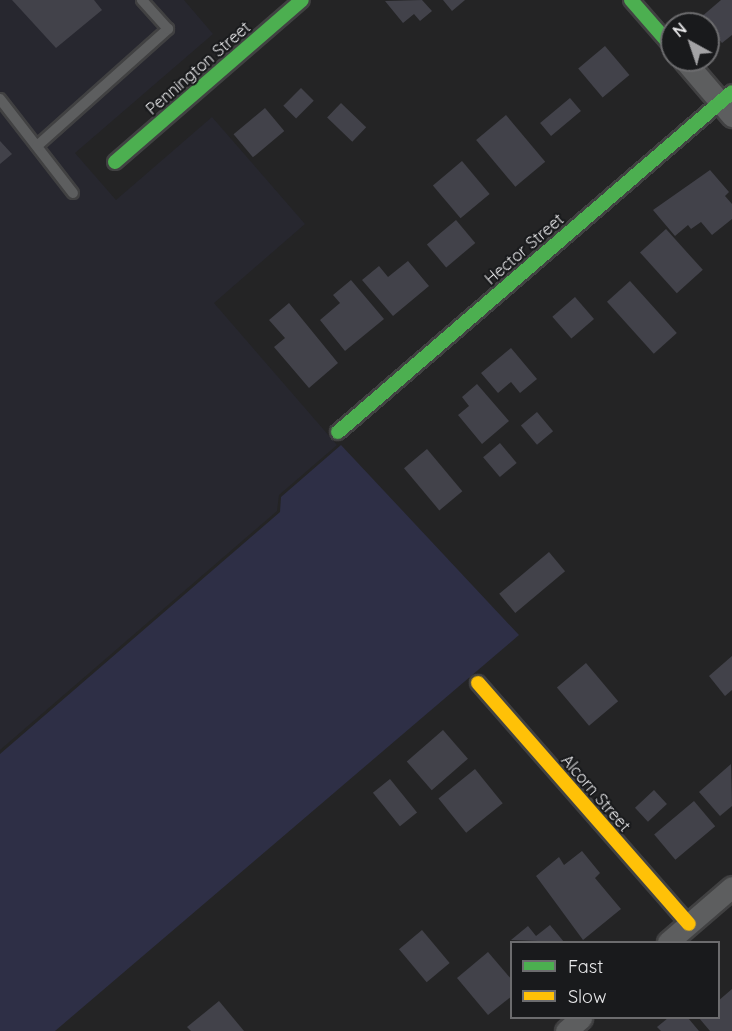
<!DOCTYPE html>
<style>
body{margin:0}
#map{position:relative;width:732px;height:1031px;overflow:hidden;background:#242425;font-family:Quicksand,sans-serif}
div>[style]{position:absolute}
.built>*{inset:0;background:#27272f}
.green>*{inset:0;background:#2e2f46}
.building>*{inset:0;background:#42424a;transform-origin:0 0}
.roads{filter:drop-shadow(2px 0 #414142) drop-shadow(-2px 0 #414142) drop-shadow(0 2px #414142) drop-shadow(0 -2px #414142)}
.lane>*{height:10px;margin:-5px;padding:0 5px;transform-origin:5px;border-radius:5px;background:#5d5e5f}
.street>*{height:21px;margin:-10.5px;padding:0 10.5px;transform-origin:10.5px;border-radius:10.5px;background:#5d5e5f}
.fast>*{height:14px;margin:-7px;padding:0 7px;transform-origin:7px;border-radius:7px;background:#4caf50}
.slow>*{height:14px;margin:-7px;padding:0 7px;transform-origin:7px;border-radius:7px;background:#ffc107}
span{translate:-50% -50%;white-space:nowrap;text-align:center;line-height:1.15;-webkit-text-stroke:4.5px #191a1c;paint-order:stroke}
.street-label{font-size:16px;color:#e8e8ea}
.legend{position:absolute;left:510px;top:941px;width:210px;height:78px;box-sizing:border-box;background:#191a1c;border:2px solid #6c6c6e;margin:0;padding:8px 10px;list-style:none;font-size:18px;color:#e8e8ea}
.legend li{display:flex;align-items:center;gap:12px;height:30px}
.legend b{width:30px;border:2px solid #6c6c6e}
.north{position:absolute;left:660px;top:12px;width:60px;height:60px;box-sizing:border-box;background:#191a1c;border:2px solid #6c6c6e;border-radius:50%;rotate:320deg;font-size:16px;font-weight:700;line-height:24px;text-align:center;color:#e8e8ea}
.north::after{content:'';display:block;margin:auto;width:21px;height:27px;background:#a3a3a5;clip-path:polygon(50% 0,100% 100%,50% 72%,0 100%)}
</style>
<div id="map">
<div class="built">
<div style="clip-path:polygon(0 0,184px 0,213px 34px,75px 153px,116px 200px,212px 117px,305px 224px,214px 303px,337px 445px,279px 495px,277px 511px,0 750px)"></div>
</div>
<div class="green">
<div style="clip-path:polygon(341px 445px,519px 635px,55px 1031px,0 1031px,0 754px,280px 512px,281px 497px)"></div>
</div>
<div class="building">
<div style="clip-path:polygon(12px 0,94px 0,102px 10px,56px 48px)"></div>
<div style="clip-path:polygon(422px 0,432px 11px,420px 21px,414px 14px,403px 23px,385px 1px)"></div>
<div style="clip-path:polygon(443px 0,465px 0,452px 11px)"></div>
<div style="clip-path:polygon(721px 0,732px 0,732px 35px,722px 43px,700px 18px)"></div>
<div style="left:605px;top:46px;width:38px;height:35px;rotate:50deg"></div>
<div style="left:301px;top:88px;width:18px;height:25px;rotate:45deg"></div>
<div style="left:570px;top:98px;width:17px;height:39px;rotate:50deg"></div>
<div style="left:341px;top:103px;width:35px;height:20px;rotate:44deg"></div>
<div style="left:265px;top:108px;width:30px;height:41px;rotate:50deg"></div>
<div style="left:506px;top:115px;width:61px;height:39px;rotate:50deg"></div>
<div style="clip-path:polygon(0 141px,12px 154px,0 164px)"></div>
<div style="left:462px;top:161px;width:43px;height:38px;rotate:50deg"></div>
<div style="clip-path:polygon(710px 170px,729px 192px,725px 196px,732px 204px,732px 219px,712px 235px,701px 222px,691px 229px,688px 225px,675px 236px,653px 210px)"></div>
<div style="left:456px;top:220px;width:30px;height:38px;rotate:50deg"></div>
<div style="left:666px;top:229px;width:55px;height:35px;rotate:48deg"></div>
<div style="clip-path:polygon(408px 261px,429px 286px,393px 316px,362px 280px,379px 266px,388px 277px)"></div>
<div style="clip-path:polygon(351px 280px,384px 319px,345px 351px,320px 320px,340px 303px,333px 295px)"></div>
<div style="left:630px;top:281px;width:70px;height:31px;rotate:48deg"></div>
<div style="left:575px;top:297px;width:29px;height:30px;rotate:49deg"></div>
<div style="clip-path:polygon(289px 303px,338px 363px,309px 388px,274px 347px,285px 338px,269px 320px)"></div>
<div style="clip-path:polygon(511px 348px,537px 379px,520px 393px,511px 382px,498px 393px,481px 373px)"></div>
<div style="clip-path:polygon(477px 384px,509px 421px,482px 444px,458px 415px,469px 406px,462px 397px)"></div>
<div style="left:537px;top:412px;width:25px;height:21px;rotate:50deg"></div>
<div style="left:500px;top:443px;width:26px;height:22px;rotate:50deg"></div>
<div style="left:427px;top:449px;width:55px;height:30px;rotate:50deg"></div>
<div style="left:549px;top:552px;width:25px;height:65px;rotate:50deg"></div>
<div style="clip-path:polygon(732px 656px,732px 690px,725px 696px,709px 676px)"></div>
<div style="left:586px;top:663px;width:50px;height:38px;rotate:50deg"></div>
<div style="left:443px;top:730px;width:38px;height:48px;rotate:49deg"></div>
<div style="clip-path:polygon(731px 764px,732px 806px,720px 816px,699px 792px)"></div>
<div style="left:475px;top:769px;width:44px;height:47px;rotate:51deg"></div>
<div style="left:390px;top:779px;width:43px;height:22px;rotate:51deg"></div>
<div style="left:654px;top:790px;width:19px;height:26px;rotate:47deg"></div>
<div style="left:694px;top:801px;width:33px;height:52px;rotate:50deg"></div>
<div style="clip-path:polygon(582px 851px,600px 873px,595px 878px,621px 909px,583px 940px,536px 876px,559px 857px,564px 865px)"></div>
<div style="clip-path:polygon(550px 925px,564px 942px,511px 940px,528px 926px,536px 936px)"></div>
<div style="left:422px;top:930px;width:43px;height:30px;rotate:50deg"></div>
<div style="clip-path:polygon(488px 952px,512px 980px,512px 996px,488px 1015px,457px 978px)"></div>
<div style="clip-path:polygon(732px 989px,732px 1031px,710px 1031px,699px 1018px,718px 1018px,718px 1001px)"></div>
<div style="clip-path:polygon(219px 1001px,244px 1031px,191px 1031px,187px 1027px)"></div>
<div style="clip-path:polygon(668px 1018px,688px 1018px,699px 1031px,661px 1031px,657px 1027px)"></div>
</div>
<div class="roads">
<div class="lane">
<div style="left:0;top:99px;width:119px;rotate:52.2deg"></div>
<div style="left:37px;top:146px;width:176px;rotate:-41.8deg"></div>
<div style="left:168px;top:29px;width:39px;rotate:-132deg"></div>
</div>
<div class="street">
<div style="left:684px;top:60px;width:74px;rotate:49.4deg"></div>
<div style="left:668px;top:942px;width:84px;rotate:-40.7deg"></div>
<div style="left:566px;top:1031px;width:20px;rotate:-41deg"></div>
</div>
<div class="fast">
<div style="left:631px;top:0;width:62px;rotate:48.9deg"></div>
<div style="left:115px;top:162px;width:247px;rotate:-40.9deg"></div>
<div style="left:338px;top:432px;width:520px;rotate:-40.79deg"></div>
</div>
<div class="slow">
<div style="left:478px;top:683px;width:320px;rotate:48.8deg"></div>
</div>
</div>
<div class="street-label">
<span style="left:198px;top:68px;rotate:-41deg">Pennington Street</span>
<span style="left:524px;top:249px;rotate:-41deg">Hector Street</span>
<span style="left:596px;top:793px;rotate:49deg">Alcorn Street</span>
</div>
<ul class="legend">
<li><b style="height:8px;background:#4caf50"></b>Fast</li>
<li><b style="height:8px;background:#ffc107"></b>Slow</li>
</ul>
<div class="north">N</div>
</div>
